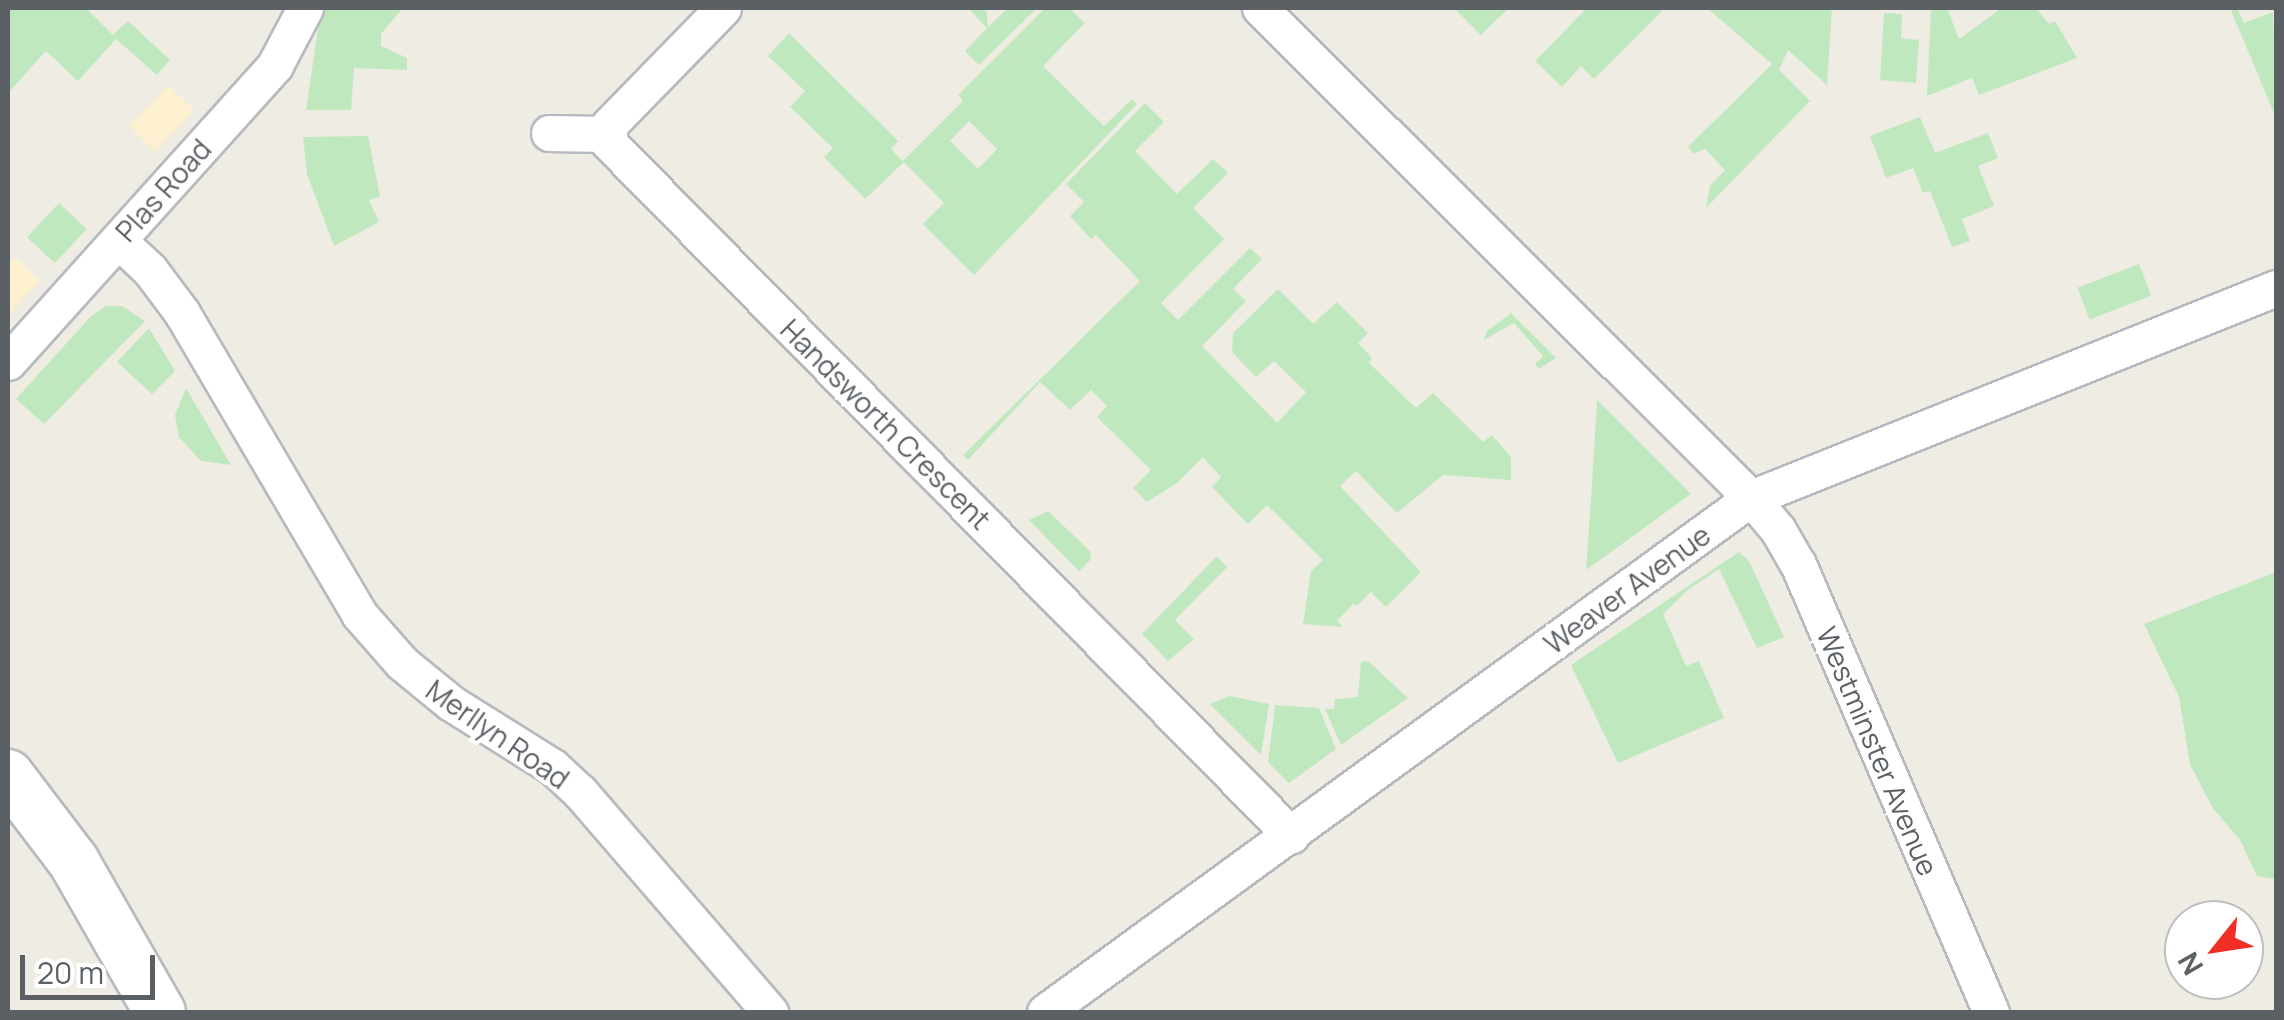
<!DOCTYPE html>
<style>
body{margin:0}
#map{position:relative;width:2284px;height:1020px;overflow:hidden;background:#efece3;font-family:Manrope,sans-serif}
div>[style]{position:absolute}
.green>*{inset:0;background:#c0e8bf;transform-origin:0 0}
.sand>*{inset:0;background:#fcf0d1;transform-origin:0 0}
.roads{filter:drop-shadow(2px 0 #b6babe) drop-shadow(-2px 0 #b6babe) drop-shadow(0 2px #b6babe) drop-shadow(0 -2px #b6babe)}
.street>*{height:35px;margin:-17.5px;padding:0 17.5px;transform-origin:17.5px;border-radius:17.5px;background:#fff}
.secondary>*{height:50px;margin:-25px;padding:0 25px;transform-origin:25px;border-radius:25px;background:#fff}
span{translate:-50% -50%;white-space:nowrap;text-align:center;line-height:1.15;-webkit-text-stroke:8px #fff;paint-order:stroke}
.street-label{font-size:28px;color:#5b6065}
.frame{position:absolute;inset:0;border:10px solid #5b6065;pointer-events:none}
.north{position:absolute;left:2164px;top:900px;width:100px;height:100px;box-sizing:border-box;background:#fff;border:2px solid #bdbfc1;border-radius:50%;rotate:240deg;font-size:28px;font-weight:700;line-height:40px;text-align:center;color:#5b6065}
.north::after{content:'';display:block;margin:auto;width:35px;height:45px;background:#f22f27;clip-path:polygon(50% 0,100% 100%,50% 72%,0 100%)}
.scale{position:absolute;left:20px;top:955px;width:135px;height:45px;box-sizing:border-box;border:5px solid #5b6065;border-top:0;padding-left:12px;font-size:30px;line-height:35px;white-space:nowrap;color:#5b6065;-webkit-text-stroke:8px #fff;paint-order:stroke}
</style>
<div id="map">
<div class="green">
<div style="clip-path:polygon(8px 8px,86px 8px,113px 35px,128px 21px,170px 60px,157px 75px,116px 39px,78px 81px,46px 51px,8px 93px)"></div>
<div style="clip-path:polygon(321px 8px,403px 8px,381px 34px,381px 46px,407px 58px,407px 70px,354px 68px,351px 110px,306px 110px)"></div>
<div style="clip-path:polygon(968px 8px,986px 8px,988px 27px,1008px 8px,1037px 8px,979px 65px,965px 51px,987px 28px)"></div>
<div style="clip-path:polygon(evenodd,1045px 8px,1069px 8px,1085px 23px,1043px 66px,1104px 126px,1132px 99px,1137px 104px,974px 275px,923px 224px,944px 203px,904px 162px,865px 199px,824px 157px,833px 148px,790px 107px,805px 91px,768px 56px,789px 33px,898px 141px,891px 149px,903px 161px,963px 101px,958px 95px,1045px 8px,969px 121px,997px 149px,978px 169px,950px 141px,969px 121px)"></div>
<div style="clip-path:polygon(1454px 8px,1509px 8px,1481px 35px)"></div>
<div style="clip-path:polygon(1587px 8px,1665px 8px,1594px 79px,1581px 66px,1562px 87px,1535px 61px)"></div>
<div style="clip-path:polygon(1707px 8px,1832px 8px,1827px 85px,1788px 50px,1779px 70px,1810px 101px,1706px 208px,1710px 186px,1725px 170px,1705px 149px,1694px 154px,1688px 147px,1772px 64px)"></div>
<div style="clip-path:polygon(1931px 8px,1947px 8px,1959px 39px,2002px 8px,2036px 8px,2049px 24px,2055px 21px,2077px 58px,1979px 95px,1972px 78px,1927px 96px)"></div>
<div style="clip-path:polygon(2230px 8px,2237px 8px,2244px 23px,2273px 12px,2276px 118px)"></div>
<div style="clip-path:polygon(1884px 13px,1902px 14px,1901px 38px,1919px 40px,1916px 83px,1880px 80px)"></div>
<div style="clip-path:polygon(1145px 103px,1164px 122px,1135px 151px,1177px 194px,1213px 159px,1228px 173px,1193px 208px,1224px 239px,1161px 303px,1178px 320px,1250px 248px,1262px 259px,1233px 289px,1246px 301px,1202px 346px,1277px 423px,1306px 392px,1274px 361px,1256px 377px,1232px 352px,1233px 333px,1278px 289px,1313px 324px,1337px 302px,1368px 333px,1358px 343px,1372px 358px,1369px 363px,1416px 408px,1433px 393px,1483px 442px,1492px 435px,1511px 457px,1511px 480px,1443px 475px,1397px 513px,1356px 471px,1340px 486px,1421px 572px,1386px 607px,1371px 592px,1357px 606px,1353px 604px,1337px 621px,1343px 627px,1303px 624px,1311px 571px,1323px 560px,1267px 505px,1248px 524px,1212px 487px,1221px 477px,1203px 457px,1177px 483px,1147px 502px,1133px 488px,1151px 470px,1097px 417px,1107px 406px,1091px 390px,1070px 410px,1040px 382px,968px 460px,963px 455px,1140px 281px,1096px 235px,1091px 239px,1070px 216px,1084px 202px,1066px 184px)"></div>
<div style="clip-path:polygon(1920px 117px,1935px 153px,1988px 133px,1998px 158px,1978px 166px,1994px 206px,1962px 219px,1970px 241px,1952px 247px,1930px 191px,1923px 193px,1913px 168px,1886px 178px,1870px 136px)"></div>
<div style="clip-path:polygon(368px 136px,380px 197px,369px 200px,379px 222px,334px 246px,307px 174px,303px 137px)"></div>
<div style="left:59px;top:203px;width:38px;height:47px;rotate:43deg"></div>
<div style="left:2139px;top:264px;width:34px;height:66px;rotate:69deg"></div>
<div style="clip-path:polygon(106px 306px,122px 306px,145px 321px,44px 424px,16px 399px,92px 315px)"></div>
<div style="clip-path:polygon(1511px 313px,1556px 358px,1539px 369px,1535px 364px,1543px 356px,1514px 323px,1484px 340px,1487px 331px)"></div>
<div style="clip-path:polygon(149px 328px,175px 371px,152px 394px,117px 362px)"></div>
<div style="clip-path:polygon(186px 388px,231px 465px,201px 461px,179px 437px,175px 415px)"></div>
<div style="clip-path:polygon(1597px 400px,1691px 494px,1586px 570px,1592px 485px)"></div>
<div style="clip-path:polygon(1048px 511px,1090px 551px,1091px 559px,1079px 571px,1029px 520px)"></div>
<div style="clip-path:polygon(1739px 552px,1749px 561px,1784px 637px,1757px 648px,1719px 569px,1688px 590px,1663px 614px,1686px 666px,1699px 661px,1724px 718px,1618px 763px,1571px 665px)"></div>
<div style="clip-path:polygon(1217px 556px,1227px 567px,1175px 620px,1194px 639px,1168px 661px,1142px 634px)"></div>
<div style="clip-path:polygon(2276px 572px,2276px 879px,2257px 876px,2240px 840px,2212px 807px,2190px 764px,2179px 697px,2144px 624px)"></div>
<div style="clip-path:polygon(1368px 661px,1408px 698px,1341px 745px,1325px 709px,1334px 709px,1335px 699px,1358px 697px,1361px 662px)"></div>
<div style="clip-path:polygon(1229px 696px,1269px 704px,1261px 755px,1210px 704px)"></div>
<div style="clip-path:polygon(1275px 705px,1319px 708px,1336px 749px,1289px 783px,1268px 762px)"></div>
</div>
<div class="sand">
<div style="left:168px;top:85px;width:37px;height:57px;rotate:44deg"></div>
<div style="clip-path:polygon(14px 257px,40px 280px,8px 316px,8px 263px)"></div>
</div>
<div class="roads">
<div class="street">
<div style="left:723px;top:8px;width:163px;rotate:134.3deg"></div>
<div style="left:609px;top:125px;width:18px;rotate:90deg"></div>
<div style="left:609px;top:143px;width:972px;rotate:45.42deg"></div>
<div style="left:1260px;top:8px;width:694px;rotate:44.94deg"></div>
<div style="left:1751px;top:498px;width:42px;rotate:49.8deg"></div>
<div style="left:1778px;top:530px;width:39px;rotate:60deg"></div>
<div style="left:1798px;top:564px;width:488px;rotate:66.7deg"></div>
<div style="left:549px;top:133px;width:57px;rotate:1deg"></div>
<div style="left:118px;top:240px;width:44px;rotate:43.2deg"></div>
<div style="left:150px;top:270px;width:54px;rotate:53.3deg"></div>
<div style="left:182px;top:313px;width:349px;rotate:59.5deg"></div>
<div style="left:359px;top:614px;width:65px;rotate:48.7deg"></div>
<div style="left:402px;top:663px;width:63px;rotate:39.2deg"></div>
<div style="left:451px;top:703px;width:120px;rotate:32.1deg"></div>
<div style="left:553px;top:767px;width:37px;rotate:43deg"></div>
<div style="left:580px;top:792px;width:291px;rotate:49.2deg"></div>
<div style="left:8px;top:362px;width:399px;rotate:-48deg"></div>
<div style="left:275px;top:65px;width:64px;rotate:-62.2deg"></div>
<div style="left:1045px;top:1012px;width:873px;rotate:-36.06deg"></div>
<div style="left:1751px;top:498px;width:565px;rotate:-21.8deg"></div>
</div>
<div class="secondary">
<div style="left:8px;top:775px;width:109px;rotate:52.8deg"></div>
<div style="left:74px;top:862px;width:173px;rotate:60.2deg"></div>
</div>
</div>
<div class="street-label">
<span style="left:163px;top:190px;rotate:-48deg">Plas Road</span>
<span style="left:886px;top:424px;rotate:45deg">Handsworth Crescent</span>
<span style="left:1627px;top:589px;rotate:-36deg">Weaver Avenue</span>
<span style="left:498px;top:734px;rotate:35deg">Merllyn Road</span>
<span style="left:1878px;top:751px;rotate:67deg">Westminster Avenue</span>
</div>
<div class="frame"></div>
<div class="north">N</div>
<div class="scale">20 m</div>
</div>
